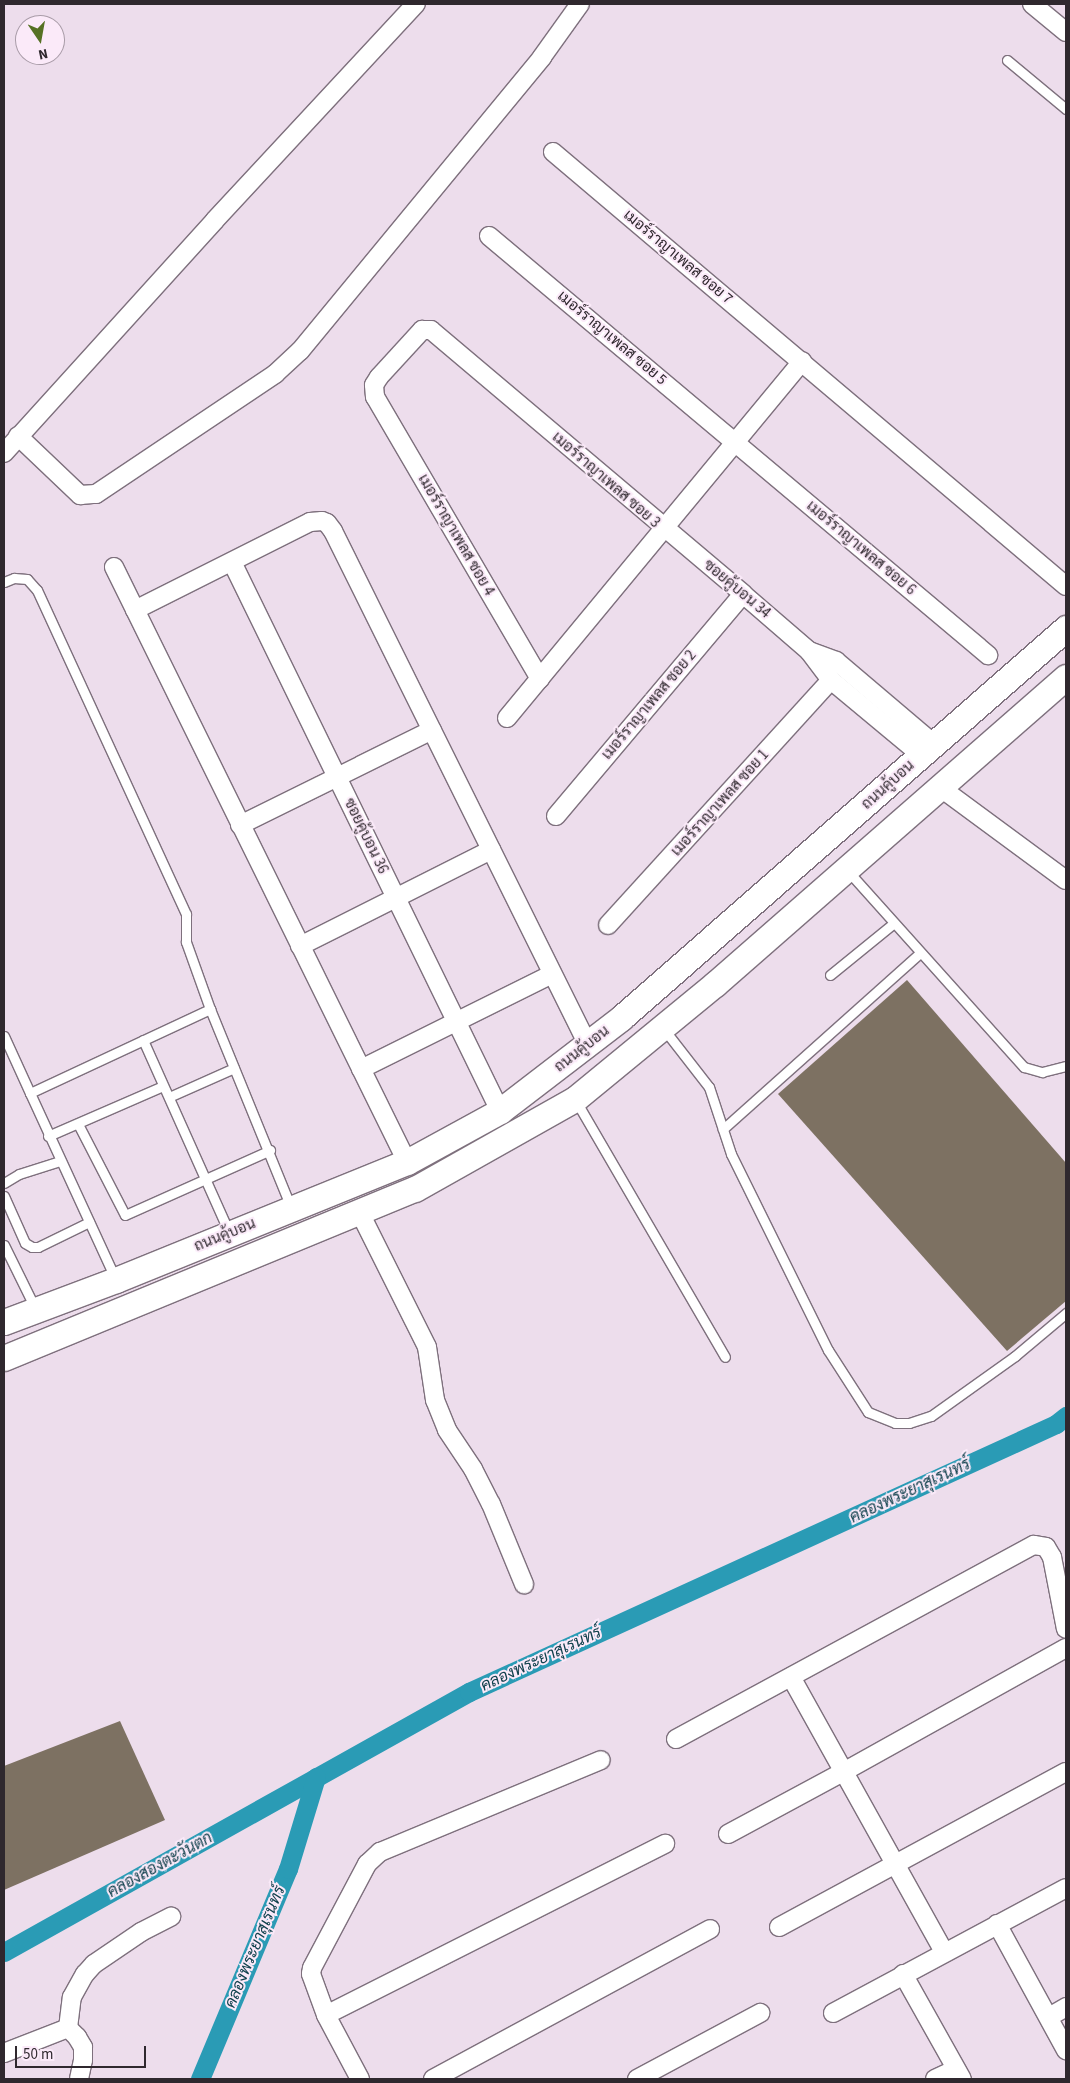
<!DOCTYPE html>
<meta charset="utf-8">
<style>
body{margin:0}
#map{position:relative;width:1070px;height:2083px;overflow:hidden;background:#edddec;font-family:"Source Sans 3",Sarabun,sans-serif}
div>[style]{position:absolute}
.canal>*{height:19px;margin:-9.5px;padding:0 9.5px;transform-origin:9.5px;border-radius:9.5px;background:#2a9bb5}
.building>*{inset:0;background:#7d7162}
.roads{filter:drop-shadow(1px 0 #7e707d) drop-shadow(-1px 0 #7e707d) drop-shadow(0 1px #7e707d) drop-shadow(0 -1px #7e707d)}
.lane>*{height:9px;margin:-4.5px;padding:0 4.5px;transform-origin:4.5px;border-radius:4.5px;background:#fff}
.street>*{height:18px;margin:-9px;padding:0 9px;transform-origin:9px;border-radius:9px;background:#fff}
.secondary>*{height:25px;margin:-12.5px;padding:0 12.5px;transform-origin:12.5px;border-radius:12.5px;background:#fff}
span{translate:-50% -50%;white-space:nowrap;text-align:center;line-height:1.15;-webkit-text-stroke:4px #fbeaf9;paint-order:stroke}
.street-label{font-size:15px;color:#2f282e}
.water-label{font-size:16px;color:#11414d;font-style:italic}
.frame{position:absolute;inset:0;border:5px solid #2f282e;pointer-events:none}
.north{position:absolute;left:15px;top:15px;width:50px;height:50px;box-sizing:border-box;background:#fbeaf9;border:1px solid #a99ca8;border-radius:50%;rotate:168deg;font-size:14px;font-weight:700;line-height:20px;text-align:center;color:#2f282e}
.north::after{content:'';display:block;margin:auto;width:18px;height:22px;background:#567124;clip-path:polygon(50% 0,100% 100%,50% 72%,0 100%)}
.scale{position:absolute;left:15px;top:2046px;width:131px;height:22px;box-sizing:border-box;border:2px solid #2f282e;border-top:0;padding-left:6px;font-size:15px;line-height:18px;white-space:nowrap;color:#2f282e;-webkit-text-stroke:4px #fbeaf9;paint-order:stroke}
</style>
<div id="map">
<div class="canal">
<div style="left:4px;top:1952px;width:533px;rotate:-29.21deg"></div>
<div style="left:469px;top:1692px;width:645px;rotate:-24.54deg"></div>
<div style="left:1056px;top:1424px;width:13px;rotate:-39deg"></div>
<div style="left:200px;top:2079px;width:228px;rotate:-67.3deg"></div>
<div style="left:288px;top:1869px;width:96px;rotate:-73.1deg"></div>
</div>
<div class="building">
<div style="clip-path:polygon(907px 980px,1066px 1163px,1066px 1301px,1007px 1351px,778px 1094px)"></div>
<div style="clip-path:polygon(120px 1721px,165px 1820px,4px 1890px,4px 1766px)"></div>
</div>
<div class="roads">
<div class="lane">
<div style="left:1007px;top:60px;width:77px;rotate:39.7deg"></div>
<div style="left:4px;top:582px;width:11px;rotate:-22deg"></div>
<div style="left:14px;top:578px;width:13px;rotate:4deg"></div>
<div style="left:27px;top:579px;width:15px;rotate:48deg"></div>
<div style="left:37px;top:590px;width:357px;rotate:65.3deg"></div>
<div style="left:186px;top:914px;width:28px;rotate:90deg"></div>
<div style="left:186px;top:942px;width:71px;rotate:70.3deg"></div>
<div style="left:210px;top:1009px;width:214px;rotate:67.8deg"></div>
<div style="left:847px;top:870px;width:265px;rotate:48.1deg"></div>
<div style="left:1024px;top:1067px;width:19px;rotate:16deg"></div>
<div style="left:1042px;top:1072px;width:25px;rotate:-14deg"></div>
<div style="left:830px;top:975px;width:82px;rotate:-39.1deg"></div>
<div style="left:663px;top:1028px;width:75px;rotate:52.1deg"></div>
<div style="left:709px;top:1087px;width:71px;rotate:71.8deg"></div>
<div style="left:731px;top:1154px;width:219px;rotate:63.7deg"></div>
<div style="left:828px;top:1350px;width:74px;rotate:57.2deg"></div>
<div style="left:868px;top:1412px;width:29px;rotate:22deg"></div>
<div style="left:895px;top:1423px;width:14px"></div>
<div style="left:909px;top:1423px;width:23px;rotate:-18deg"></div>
<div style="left:931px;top:1416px;width:103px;rotate:-35.5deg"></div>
<div style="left:1015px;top:1356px;width:67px;rotate:-40.1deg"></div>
<div style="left:4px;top:1036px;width:63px;rotate:65.5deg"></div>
<div style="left:143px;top:1040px;width:210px;rotate:65.9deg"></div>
<div style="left:169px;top:1097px;width:71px;rotate:-24deg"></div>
<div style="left:576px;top:1101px;width:296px;rotate:59.8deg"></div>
<div style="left:78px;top:1124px;width:102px;rotate:62.7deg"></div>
<div style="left:125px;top:1215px;width:159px;rotate:-24.1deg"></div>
<div style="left:723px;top:1129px;width:264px;rotate:-41.8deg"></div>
<div style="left:48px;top:1136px;width:125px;rotate:-23.5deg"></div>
<div style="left:4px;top:1183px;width:17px;rotate:-31deg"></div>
<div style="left:19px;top:1174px;width:43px;rotate:-17.6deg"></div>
<div style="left:4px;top:1196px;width:51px;rotate:65.9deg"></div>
<div style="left:25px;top:1243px;width:8px;rotate:30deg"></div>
<div style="left:32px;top:1247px;width:6px"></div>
<div style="left:38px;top:1247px;width:57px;rotate:-26.1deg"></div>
<div style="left:4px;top:1245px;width:72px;rotate:63.8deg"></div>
<div style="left:116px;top:1280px;width:206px;rotate:-114.7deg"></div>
<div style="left:30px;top:1093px;width:199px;rotate:-25deg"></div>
</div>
<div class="street">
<div style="left:1032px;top:4px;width:44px;rotate:39.5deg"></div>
<div style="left:553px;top:152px;width:672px;rotate:40.23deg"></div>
<div style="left:489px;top:236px;width:652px;rotate:40.02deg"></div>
<div style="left:18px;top:436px;width:86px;rotate:43.6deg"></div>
<div style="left:80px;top:495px;width:16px;rotate:-4deg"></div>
<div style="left:96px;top:494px;width:216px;rotate:-33.8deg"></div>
<div style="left:275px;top:374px;width:34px;rotate:-43deg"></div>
<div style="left:300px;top:351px;width:381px;rotate:-50.5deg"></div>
<div style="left:542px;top:57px;width:65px;rotate:-54.4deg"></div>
<div style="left:4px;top:453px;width:314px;rotate:-47.8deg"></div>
<div style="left:215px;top:220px;width:295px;rotate:-47.1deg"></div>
<div style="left:232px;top:562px;width:611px;rotate:63.98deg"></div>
<div style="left:114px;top:567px;width:663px;rotate:63.78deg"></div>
<div style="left:135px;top:610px;width:196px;rotate:-26.7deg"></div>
<div style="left:310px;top:522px;width:12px;rotate:-5deg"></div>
<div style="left:322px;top:521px;width:5px;rotate:22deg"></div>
<div style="left:327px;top:523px;width:10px;rotate:53deg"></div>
<div style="left:333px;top:531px;width:574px;rotate:63.61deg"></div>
<div style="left:809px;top:651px;width:29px;rotate:20deg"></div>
<div style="left:836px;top:661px;width:128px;rotate:40.3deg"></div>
<div style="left:540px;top:679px;width:327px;rotate:-120.3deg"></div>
<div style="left:375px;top:397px;width:12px;rotate:-95deg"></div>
<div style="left:374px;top:385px;width:9px;rotate:-58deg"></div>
<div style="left:379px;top:377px;width:64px;rotate:-47.5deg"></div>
<div style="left:422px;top:330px;width:9px"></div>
<div style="left:431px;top:330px;width:409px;rotate:40.2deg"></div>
<div style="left:743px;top:594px;width:87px;rotate:40.8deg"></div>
<div style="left:809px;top:651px;width:36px;rotate:53deg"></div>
<div style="left:831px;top:680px;width:117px;rotate:39.8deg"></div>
<div style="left:507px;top:718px;width:463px;rotate:-50.4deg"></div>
<div style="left:941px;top:788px;width:155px;rotate:36.4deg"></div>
<div style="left:556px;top:816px;width:290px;rotate:-49.9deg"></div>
<div style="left:240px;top:825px;width:214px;rotate:-26.3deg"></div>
<div style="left:608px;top:925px;width:331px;rotate:-47.7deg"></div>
<div style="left:300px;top:946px;width:214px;rotate:-26.7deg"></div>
<div style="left:361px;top:1069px;width:213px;rotate:-26.4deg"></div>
<div style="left:359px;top:1211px;width:152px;rotate:63.4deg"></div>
<div style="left:427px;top:1347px;width:54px;rotate:81.4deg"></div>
<div style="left:435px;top:1400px;width:32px;rotate:68deg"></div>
<div style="left:447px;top:1430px;width:47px;rotate:56.3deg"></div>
<div style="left:473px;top:1469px;width:39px;rotate:63deg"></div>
<div style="left:491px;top:1504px;width:87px;rotate:67.6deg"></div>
<div style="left:791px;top:1677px;width:315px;rotate:60.9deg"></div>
<div style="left:676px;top:1739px;width:407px;rotate:-28.5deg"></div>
<div style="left:1034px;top:1545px;width:12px;rotate:9deg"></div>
<div style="left:1046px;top:1547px;width:12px;rotate:59deg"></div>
<div style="left:1052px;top:1557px;width:73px;rotate:79deg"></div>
<div style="left:728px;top:1834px;width:133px;rotate:-28.3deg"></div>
<div style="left:845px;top:1771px;width:253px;rotate:-29.1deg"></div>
<div style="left:997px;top:1924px;width:144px;rotate:61.3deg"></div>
<div style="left:779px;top:1927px;width:326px;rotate:-28.4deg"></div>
<div style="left:903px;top:1974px;width:120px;rotate:60.7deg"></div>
<div style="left:833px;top:2013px;width:264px;rotate:-28.2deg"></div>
<div style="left:326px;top:2015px;width:380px;rotate:-26.8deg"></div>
<div style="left:1049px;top:2017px;width:20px;rotate:-30deg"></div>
<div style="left:68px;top:2028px;width:31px;rotate:-83deg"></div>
<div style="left:72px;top:1997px;width:26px;rotate:-61deg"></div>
<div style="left:85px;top:1974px;width:13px;rotate:-48deg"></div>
<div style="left:94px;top:1964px;width:57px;rotate:-34.2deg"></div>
<div style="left:141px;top:1932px;width:34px;rotate:-27deg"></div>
<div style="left:4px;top:2053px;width:69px;rotate:-21.3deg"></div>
<div style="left:68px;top:2028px;width:13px;rotate:45deg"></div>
<div style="left:77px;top:2037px;width:12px;rotate:59deg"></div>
<div style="left:83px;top:2047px;width:13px;rotate:90deg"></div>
<div style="left:83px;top:2060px;width:19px;rotate:102deg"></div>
<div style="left:360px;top:2079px;width:72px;rotate:-118deg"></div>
<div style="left:326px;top:2015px;width:44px;rotate:-110.1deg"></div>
<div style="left:311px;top:1974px;width:6px;rotate:-81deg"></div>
<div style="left:312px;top:1968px;width:118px;rotate:-62.1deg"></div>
<div style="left:367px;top:1864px;width:18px;rotate:-43deg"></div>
<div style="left:380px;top:1852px;width:239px;rotate:-22.6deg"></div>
<div style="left:433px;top:2079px;width:315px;rotate:-28.4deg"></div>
<div style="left:637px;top:2079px;width:140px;rotate:-28.2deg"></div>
<div style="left:935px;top:2079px;width:23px;rotate:-25deg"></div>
</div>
<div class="secondary">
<div style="left:4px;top:1322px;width:120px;rotate:-20.6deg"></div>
<div style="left:116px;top:1280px;width:314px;rotate:-22.1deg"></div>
<div style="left:407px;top:1162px;width:106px;rotate:-28.7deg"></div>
<div style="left:500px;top:1111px;width:153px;rotate:-37.5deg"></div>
<div style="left:621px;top:1018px;width:592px;rotate:-41.23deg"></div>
<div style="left:4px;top:1358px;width:444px;rotate:-22.4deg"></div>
<div style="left:415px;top:1189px;width:184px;rotate:-29.4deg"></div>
<div style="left:575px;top:1099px;width:181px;rotate:-39.4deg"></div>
<div style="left:715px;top:984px;width:466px;rotate:-41.2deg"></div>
</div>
</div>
<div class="street-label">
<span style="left:678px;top:257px;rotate:40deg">เมอร์ราญาเพลส ซอย 7</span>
<span style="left:612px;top:338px;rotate:40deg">เมอร์ราญาเพลส ซอย 5</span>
<span style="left:606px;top:480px;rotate:41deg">เมอร์ราญาเพลส ซอย 3</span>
<span style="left:456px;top:535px;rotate:60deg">เมอร์ราญาเพลส ซอย 4</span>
<span style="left:861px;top:548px;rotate:40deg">เมอร์ราญาเพลส ซอย 6</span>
<span style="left:737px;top:589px;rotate:40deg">ซอยคู้บอน 34</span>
<span style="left:649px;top:705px;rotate:-50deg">เมอร์ราญาเพลส ซอย 2</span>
<span style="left:888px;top:785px;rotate:-42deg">ถนนคู้บอน</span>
<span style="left:720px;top:803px;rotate:-48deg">เมอร์ราญาเพลส ซอย 1</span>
<span style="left:366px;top:836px;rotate:64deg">ซอยคู้บอน 36</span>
<span style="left:582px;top:1049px;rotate:-38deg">ถนนคู้บอน</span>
<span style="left:225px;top:1235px;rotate:-22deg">ถนนคู้บอน</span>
</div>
<div class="water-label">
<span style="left:910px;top:1491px;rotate:-25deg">คลองพระยาสุเรนทร์</span>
<span style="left:541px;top:1659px;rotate:-25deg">คลองพระยาสุเรนทร์</span>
<span style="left:160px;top:1865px;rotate:-29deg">คลองสองตะวันตก</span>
<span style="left:255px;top:1947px;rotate:-67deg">คลองพระยาสุเรนทร์</span>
</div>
<div class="frame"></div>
<div class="north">N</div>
<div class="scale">50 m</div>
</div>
